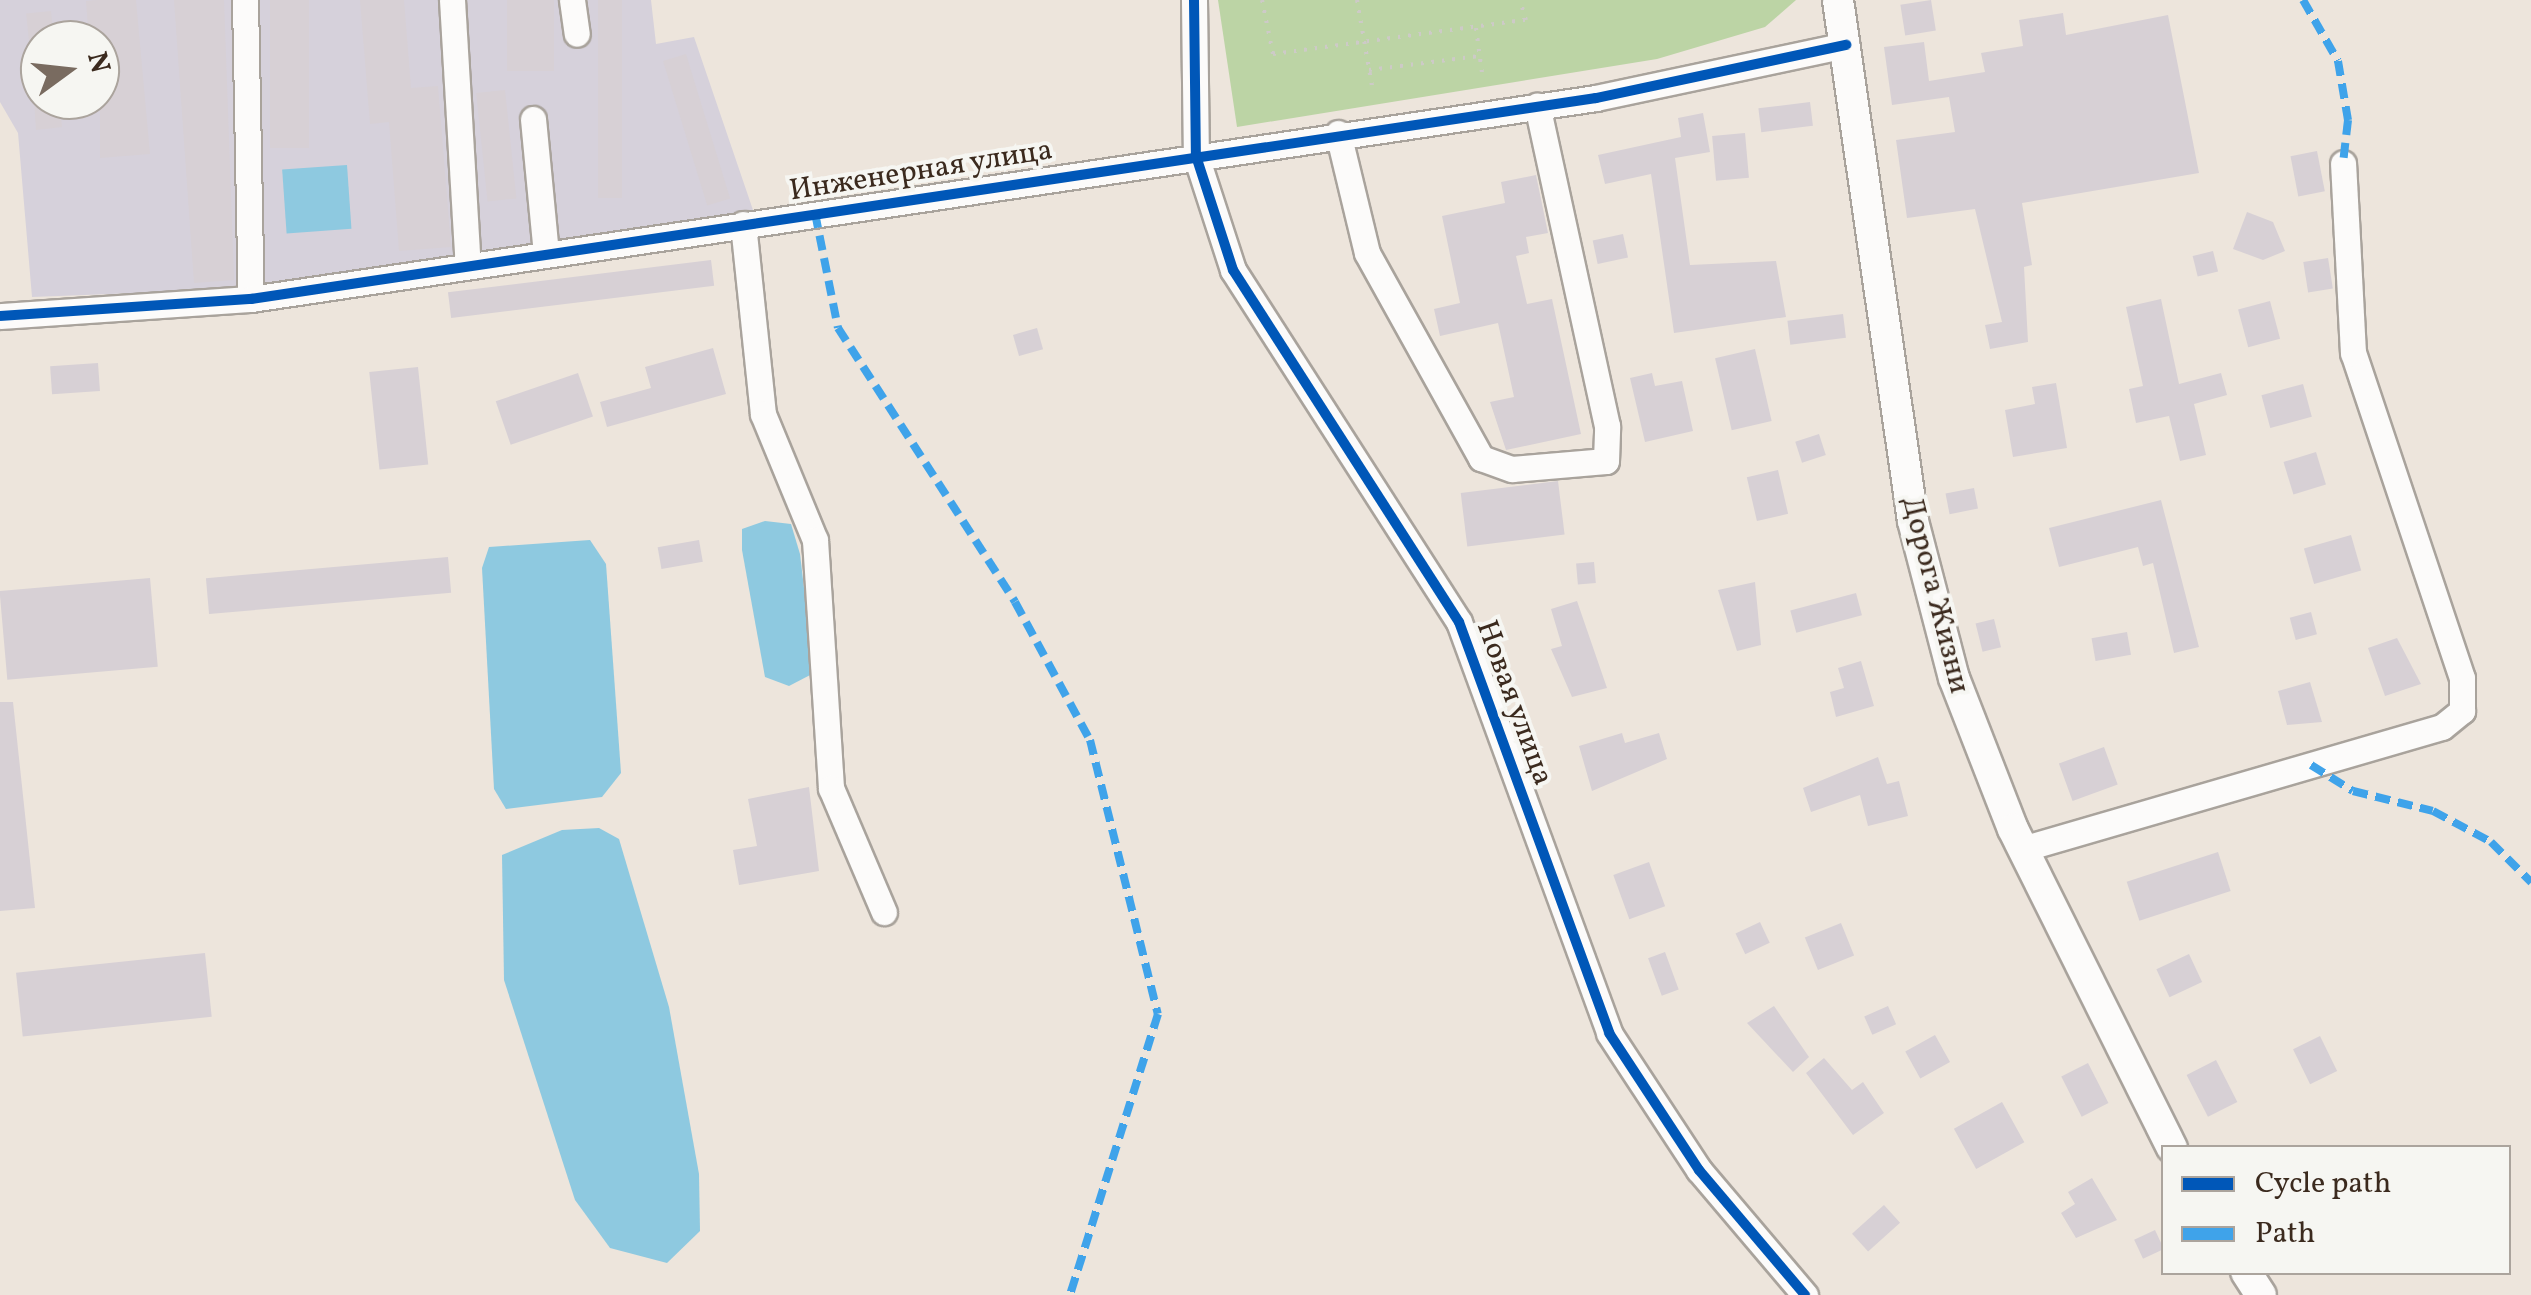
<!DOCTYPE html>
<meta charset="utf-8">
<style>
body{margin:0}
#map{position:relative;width:2531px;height:1295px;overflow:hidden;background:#ede5dc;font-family:Vollkorn,serif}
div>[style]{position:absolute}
.industrial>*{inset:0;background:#d6d1db}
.green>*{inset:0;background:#bcd4a5}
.water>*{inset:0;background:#8ec9e0;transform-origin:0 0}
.building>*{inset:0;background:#d7d0d5;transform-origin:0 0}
.path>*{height:4px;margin-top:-2px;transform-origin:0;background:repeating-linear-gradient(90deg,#cdcac7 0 2.5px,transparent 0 10.5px)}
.roads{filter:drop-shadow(2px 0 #a9a39c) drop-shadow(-2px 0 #a9a39c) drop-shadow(0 2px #a9a39c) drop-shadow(0 -2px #a9a39c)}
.minor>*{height:25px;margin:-12.5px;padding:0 12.5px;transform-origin:12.5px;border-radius:12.5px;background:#fcfbfa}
.major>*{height:30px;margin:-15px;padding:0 15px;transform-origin:15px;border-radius:15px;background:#fcfbfa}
.quiet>*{height:8px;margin-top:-4px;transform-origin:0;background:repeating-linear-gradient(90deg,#3fa3ea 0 15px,transparent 0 23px)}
.cycleway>*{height:10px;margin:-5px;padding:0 5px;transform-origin:5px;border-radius:5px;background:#0057b8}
span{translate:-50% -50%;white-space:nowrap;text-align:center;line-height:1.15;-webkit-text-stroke:8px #f6f6f2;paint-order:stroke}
.street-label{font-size:30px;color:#3b2a1e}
.legend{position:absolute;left:2161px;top:1145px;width:350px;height:130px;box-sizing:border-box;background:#f6f6f2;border:2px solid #aba49d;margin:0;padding:12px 18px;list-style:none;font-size:30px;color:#3b2a1e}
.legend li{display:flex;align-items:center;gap:20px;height:50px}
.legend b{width:50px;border:2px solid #aba49d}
.north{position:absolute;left:20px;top:20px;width:100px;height:100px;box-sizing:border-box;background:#f6f6f2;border:2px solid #aba49d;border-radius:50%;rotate:75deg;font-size:28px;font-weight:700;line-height:40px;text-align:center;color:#3b2a1e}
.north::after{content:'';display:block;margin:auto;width:35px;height:45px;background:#796b60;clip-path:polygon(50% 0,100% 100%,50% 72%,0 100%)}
</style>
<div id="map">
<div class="industrial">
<div style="clip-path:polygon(evenodd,0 0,651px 0,656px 44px,694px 37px,753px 210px,243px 289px,32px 297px,18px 133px,0 102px,0 0,40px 40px,100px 40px,100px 100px,40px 100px,40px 40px)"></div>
</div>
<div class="green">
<div style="clip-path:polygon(1218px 0,1796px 0,1765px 27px,1657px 59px,1237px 127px)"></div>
</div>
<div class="water">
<div style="left:347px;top:165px;width:64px;height:65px;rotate:86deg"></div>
<div style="clip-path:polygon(765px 521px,791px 524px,800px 554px,814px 673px,789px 686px,765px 677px,742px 550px,742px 529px)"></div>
<div style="clip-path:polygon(590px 540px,606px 564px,621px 773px,602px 797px,506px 809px,494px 789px,482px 568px,489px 547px)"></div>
<div style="clip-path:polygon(599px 828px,619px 839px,669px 1007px,699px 1174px,700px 1231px,667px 1263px,610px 1248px,575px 1200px,504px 980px,502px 855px,562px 830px)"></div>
</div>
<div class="building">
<div style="clip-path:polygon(96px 0,136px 0,150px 154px,100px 158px,100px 40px,89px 40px,86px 1px)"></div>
<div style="clip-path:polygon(174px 0,224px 0,234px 280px,194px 283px)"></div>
<div style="left:270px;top:0;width:39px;height:148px"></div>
<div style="clip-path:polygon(360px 0,404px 0,411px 88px,438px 86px,451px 247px,399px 251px,389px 122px,370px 124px)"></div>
<div style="left:507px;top:0;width:47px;height:71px"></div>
<div style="left:598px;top:0;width:24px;height:198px"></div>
<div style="left:1931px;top:0;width:31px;height:31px;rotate:81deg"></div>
<div style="left:51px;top:11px;width:29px;height:25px;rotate:84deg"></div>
<div style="clip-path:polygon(2063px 13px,2066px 35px,2168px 15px,2199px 173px,2022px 203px,2032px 265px,2024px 267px,2028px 342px,1990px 349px,1985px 325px,2002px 322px,1975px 209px,1907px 218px,1896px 140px,1955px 132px,1949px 97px,1892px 105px,1884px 47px,1924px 42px,1929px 81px,1985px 72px,1981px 53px,2023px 46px,2019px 20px)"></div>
<div style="left:686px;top:54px;width:151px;height:24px;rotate:73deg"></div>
<div style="left:505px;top:90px;width:109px;height:29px;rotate:84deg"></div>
<div style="clip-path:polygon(34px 100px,59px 100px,62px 127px,36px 130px)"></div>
<div style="left:1810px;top:102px;width:24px;height:52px;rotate:83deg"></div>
<div style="clip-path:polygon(1703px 113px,1710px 152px,1675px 158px,1690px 265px,1776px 261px,1786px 317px,1674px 333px,1651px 174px,1605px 184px,1598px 155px,1681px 137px,1678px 118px)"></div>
<div style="left:1745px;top:133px;width:45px;height:33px;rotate:85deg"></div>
<div style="left:2317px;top:151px;width:41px;height:27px;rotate:79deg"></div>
<div style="clip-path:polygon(1536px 175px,1548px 233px,1526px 237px,1529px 253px,1516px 256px,1527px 304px,1552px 299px,1581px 434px,1506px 450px,1490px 402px,1514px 397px,1498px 323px,1440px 336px,1434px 309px,1460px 303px,1442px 216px,1505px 203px,1501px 182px)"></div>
<div style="clip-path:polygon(2247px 212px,2273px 222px,2285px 251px,2263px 260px,2233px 249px)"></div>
<div style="left:1623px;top:234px;width:24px;height:31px;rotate:78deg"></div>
<div style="left:2213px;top:251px;width:21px;height:21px;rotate:76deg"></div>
<div style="left:2328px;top:258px;width:31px;height:25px;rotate:81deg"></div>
<div style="left:711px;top:260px;width:26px;height:265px;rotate:83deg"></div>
<div style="clip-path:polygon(2161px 299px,2179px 384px,2221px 373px,2227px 395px,2194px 404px,2206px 455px,2180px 461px,2169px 416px,2136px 423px,2129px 389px,2143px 386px,2126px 307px)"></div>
<div style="left:2270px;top:301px;width:39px;height:33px;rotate:75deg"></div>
<div style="left:1843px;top:314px;width:24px;height:56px;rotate:83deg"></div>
<div style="left:1037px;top:328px;width:22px;height:25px;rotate:74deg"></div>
<div style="clip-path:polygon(713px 348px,726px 394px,607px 427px,600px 402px,651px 388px,645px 367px)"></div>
<div style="left:1755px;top:349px;width:74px;height:41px;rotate:77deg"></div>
<div style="left:98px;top:363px;width:28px;height:48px;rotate:86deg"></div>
<div style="left:418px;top:367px;width:98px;height:49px;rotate:84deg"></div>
<div style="left:578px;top:373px;width:46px;height:87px;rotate:71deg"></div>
<div style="clip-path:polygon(1652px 373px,1655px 386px,1682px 381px,1693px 431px,1645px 442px,1630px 378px)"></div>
<div style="clip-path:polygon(2056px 383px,2067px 448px,2013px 457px,2005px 410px,2035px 404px,2032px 387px)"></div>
<div style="left:2303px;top:384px;width:34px;height:43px;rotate:75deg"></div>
<div style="left:1819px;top:434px;width:22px;height:25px;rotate:72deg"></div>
<div style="left:2316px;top:452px;width:34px;height:34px;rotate:73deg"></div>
<div style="left:1778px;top:470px;width:45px;height:32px;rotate:77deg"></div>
<div style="left:1558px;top:481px;width:54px;height:98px;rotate:83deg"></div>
<div style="left:1974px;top:488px;width:21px;height:29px;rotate:79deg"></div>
<div style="clip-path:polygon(2161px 500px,2199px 647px,2174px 653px,2153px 563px,2143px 566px,2138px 547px,2059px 567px,2049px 528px)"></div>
<div style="left:2351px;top:535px;width:37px;height:49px;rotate:74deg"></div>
<div style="left:699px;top:540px;width:22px;height:42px;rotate:80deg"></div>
<div style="left:448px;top:557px;width:36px;height:243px;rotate:85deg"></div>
<div style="left:1594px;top:562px;width:21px;height:18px;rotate:85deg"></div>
<div style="left:150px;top:578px;width:89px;height:151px;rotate:85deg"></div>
<div style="clip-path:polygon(1755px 582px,1761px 645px,1737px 651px,1718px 590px)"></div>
<div style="left:1856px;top:593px;width:23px;height:68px;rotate:75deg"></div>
<div style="clip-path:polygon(1577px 601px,1607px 688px,1572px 697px,1551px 649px,1562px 646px,1551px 609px)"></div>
<div style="left:2311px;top:612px;width:23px;height:22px;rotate:75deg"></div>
<div style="left:1994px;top:619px;width:29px;height:19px;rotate:76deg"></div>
<div style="left:2127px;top:632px;width:23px;height:36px;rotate:80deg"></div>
<div style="clip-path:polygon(2397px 638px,2421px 684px,2385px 696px,2368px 648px)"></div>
<div style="clip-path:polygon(1861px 661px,1874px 706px,1836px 717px,1830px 692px,1844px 688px,1838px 668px)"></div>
<div style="clip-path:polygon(2310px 682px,2322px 722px,2287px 725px,2278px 691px)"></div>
<div style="clip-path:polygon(0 702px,13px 702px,35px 908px,0 911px)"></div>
<div style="clip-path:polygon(1622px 733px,1625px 743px,1659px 733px,1667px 759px,1592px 791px,1579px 746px)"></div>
<div style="left:2104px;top:747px;width:40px;height:48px;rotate:70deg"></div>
<div style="clip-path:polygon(1878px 757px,1887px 784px,1899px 781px,1908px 816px,1868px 826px,1860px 795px,1811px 812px,1803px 788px)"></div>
<div style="clip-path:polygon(809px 787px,819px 871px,739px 885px,733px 850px,757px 846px,748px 799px)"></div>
<div style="left:2218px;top:852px;width:41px;height:96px;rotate:72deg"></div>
<div style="left:1649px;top:862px;width:47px;height:38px;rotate:70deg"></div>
<div style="left:1760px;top:922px;width:23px;height:27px;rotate:65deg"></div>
<div style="left:1841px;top:923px;width:35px;height:39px;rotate:68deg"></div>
<div style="left:1665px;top:952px;width:40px;height:18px;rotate:70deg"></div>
<div style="left:205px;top:953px;width:64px;height:190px;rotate:84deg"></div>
<div style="left:2189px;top:954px;width:31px;height:36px;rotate:65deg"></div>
<div style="clip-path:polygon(1774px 1006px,1809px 1057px,1793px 1072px,1747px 1023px)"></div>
<div style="left:1888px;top:1006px;width:20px;height:26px;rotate:66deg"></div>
<div style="left:1935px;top:1035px;width:31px;height:34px;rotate:61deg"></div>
<div style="left:2320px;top:1036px;width:39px;height:30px;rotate:64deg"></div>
<div style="clip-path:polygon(1824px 1058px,1852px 1090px,1863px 1082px,1884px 1113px,1853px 1135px,1806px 1073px)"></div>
<div style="left:2216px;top:1060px;width:47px;height:33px;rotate:63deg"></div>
<div style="left:2088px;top:1063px;width:45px;height:30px;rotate:63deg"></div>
<div style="left:2002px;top:1102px;width:46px;height:55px;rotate:61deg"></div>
<div style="clip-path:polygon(2092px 1178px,2117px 1220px,2076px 1238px,2061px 1213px,2075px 1204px,2068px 1192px)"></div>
<div style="left:1884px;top:1205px;width:24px;height:43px;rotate:48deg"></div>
<div style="left:2155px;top:1230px;width:21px;height:23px;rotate:65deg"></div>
</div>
<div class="path">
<div style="left:1262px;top:0;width:55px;rotate:78.5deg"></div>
<div style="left:1273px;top:54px;width:255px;rotate:-7.7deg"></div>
<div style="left:1526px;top:20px;width:21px;rotate:-107deg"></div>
<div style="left:1357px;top:0;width:87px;rotate:80.1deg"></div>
<div style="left:1476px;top:28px;width:45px;rotate:82.4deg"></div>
<div style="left:1369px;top:70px;width:111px;rotate:-7.3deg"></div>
</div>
<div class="roads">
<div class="minor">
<div style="left:245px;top:0;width:299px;rotate:88.9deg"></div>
<div style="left:452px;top:0;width:266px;rotate:86.6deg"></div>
<div style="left:572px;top:0;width:34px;rotate:82deg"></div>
<div style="left:1194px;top:0;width:156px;rotate:89.3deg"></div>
<div style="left:1196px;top:156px;width:120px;rotate:72deg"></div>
<div style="left:1233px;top:270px;width:418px;rotate:57.3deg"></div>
<div style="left:1459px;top:622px;width:438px;rotate:69.9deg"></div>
<div style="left:1609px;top:1033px;width:164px;rotate:56.7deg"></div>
<div style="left:1699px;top:1170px;width:164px;rotate:49.7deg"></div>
<div style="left:533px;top:119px;width:136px;rotate:84.5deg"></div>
<div style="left:1338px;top:133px;width:123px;rotate:76.4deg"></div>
<div style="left:1367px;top:253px;width:235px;rotate:60.9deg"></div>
<div style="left:1481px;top:458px;width:33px;rotate:20deg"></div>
<div style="left:1512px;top:469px;width:94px;rotate:-4.9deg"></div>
<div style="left:1606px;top:461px;width:35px;rotate:-88deg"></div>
<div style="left:1607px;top:426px;width:328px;rotate:-102.3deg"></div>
<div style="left:743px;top:224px;width:191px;rotate:84deg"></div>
<div style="left:763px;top:414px;width:136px;rotate:67.6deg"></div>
<div style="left:815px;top:540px;width:249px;rotate:86.3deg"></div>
<div style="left:831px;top:788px;width:135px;rotate:66.9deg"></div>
<div style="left:0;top:316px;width:252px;rotate:-3.9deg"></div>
<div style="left:251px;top:299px;width:1360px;rotate:-8.5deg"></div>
<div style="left:1596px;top:98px;width:256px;rotate:-12deg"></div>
<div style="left:2022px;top:849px;width:437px;rotate:-16.2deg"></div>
<div style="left:2442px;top:727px;width:26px;rotate:-39deg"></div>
<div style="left:2462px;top:711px;width:33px;rotate:-90deg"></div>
<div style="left:2462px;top:678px;width:343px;rotate:-108.5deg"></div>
<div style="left:2353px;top:353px;width:190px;rotate:-93deg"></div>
</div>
<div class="major">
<div style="left:1838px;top:0;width:526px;rotate:81.81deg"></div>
<div style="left:1913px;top:521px;width:162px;rotate:75.4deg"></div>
<div style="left:1954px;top:678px;width:162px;rotate:68.7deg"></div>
<div style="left:2013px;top:829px;width:356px;rotate:63.5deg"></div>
<div style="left:2246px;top:1272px;width:27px;rotate:57deg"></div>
</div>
</div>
<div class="quiet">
<div style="left:2303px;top:0;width:70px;rotate:60.2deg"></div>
<div style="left:2338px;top:61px;width:60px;rotate:80.4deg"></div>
<div style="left:2348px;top:120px;width:43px;rotate:96.6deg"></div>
<div style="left:815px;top:213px;width:117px;rotate:78.7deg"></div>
<div style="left:838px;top:328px;width:326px;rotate:57.1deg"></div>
<div style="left:1015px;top:602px;width:157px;rotate:61.5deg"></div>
<div style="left:1090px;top:740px;width:282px;rotate:76.1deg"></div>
<div style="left:1158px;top:1014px;width:294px;rotate:107.4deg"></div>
<div style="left:2311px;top:765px;width:49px;rotate:31.8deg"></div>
<div style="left:2353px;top:791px;width:82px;rotate:14deg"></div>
<div style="left:2433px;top:811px;width:66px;rotate:28.1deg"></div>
<div style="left:2491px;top:842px;width:57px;rotate:45deg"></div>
</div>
<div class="cycleway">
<div style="left:1194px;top:0;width:156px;rotate:89.3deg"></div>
<div style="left:1196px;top:156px;width:120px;rotate:72deg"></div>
<div style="left:1233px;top:270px;width:418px;rotate:57.3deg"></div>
<div style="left:1459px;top:622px;width:438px;rotate:69.9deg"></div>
<div style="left:1609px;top:1033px;width:164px;rotate:56.7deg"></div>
<div style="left:1699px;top:1170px;width:164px;rotate:49.7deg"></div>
<div style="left:0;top:316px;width:252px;rotate:-3.9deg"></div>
<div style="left:251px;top:299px;width:1360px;rotate:-8.5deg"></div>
<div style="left:1596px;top:98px;width:256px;rotate:-12deg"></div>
</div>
<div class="street-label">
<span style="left:921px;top:171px;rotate:-9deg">Инженерная улица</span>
<span style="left:1935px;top:595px;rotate:76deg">Дорога Жизни</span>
<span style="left:1514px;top:703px;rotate:70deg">Новая улица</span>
</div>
<ul class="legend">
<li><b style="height:12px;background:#0057b8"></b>Cycle path</li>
<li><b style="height:12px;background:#3fa3ea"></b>Path</li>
</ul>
<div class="north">N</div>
</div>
